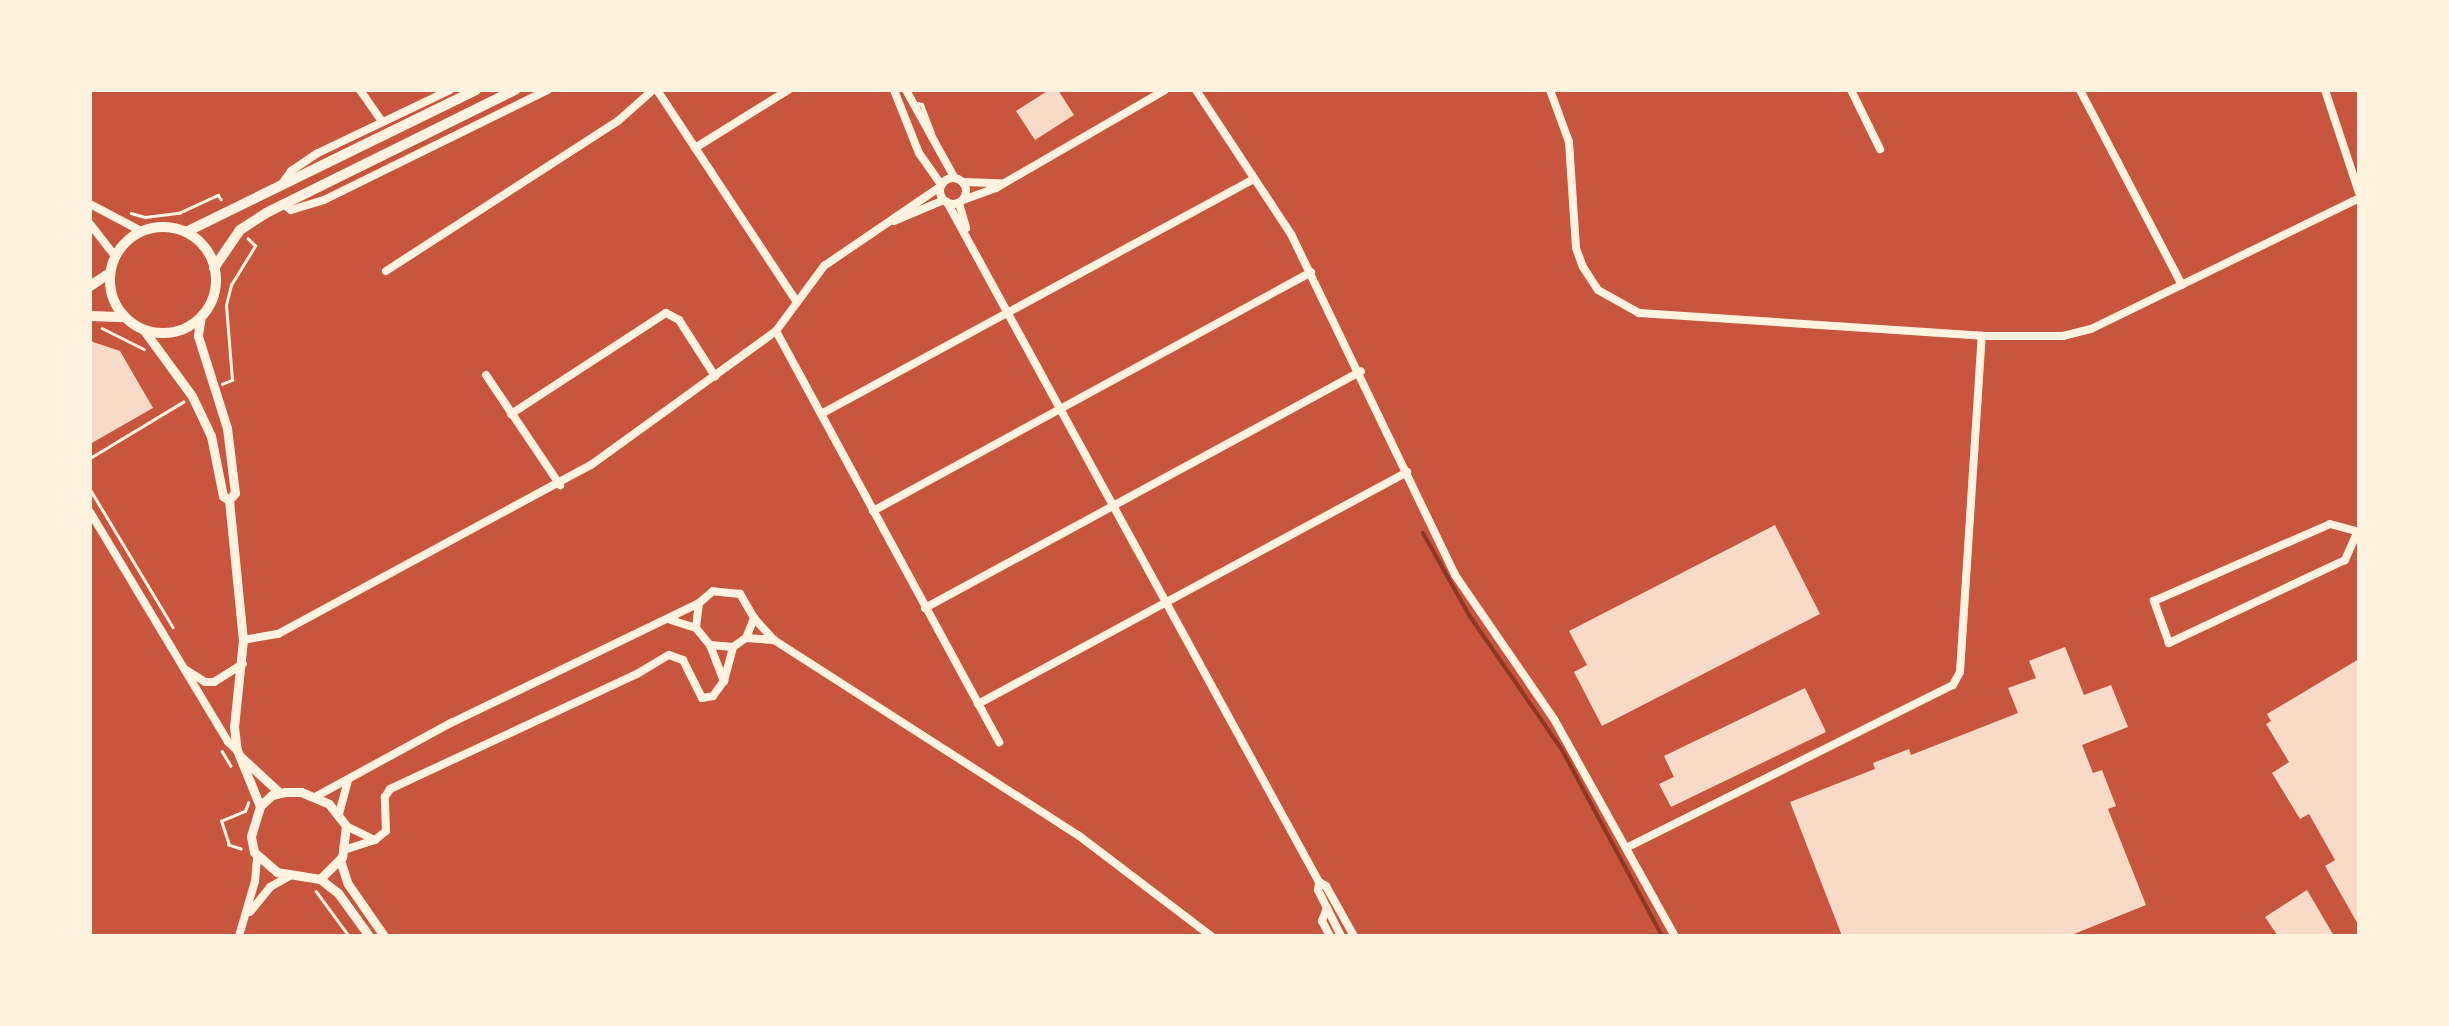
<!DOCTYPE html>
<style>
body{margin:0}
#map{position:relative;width:2449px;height:1026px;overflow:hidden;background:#c8553d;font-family:Ubuntu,sans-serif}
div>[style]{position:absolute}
.stream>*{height:4px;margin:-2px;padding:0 2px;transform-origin:2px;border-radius:2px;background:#8f3625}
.building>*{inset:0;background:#f7dbc8}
.path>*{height:2.5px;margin:-1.25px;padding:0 1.25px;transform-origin:1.25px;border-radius:1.25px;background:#fff3e0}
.service>*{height:4px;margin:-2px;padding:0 2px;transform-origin:2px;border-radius:2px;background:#fff3e0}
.minor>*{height:8px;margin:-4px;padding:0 4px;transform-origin:4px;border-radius:4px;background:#fff3e0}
.minor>.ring{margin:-4px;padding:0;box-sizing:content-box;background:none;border:8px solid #fff3e0;border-radius:50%}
.tertiary>*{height:9px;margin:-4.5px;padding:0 4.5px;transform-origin:4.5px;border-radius:4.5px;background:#fff3e0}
.secondary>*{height:10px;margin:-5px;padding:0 5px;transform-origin:5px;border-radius:5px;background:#fff3e0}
.secondary>.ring{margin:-5px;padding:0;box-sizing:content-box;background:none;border:10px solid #fff3e0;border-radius:50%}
span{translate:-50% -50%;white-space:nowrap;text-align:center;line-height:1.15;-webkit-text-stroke:9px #fff3e0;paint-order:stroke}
.frame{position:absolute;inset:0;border:92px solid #fff3e0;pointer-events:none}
</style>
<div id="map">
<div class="stream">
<div style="left:1423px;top:533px;width:94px;rotate:60.7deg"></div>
<div style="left:1469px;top:615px;width:164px;rotate:55.4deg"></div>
<div style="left:1562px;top:750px;width:211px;rotate:61.7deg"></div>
</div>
<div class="building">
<div style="clip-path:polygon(1049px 90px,1058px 90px,1074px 115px,1035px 140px,1016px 111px)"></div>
<div style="clip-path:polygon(90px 341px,120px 351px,153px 408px,90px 444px)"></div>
<div style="clip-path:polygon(1775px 525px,1820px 614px,1602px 726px,1574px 672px,1587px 665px,1569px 631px)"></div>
<div style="clip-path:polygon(2065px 647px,2084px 695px,2111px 685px,2128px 727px,2082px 745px,2093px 773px,2102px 770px,2116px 806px,2108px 809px,2146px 905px,2069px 936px,1842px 936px,1790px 802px,1875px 769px,1873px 763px,1909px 749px,1911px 755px,2018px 713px,2008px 688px,2036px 678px,2029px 661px)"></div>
<div style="clip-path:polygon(2359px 659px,2359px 926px,2325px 866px,2335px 860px,2309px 814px,2300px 819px,2272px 773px,2289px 762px,2266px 724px,2271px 721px,2267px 714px)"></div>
<div style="clip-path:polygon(1805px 688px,1826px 732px,1671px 807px,1659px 784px,1674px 777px,1664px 756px)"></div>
<div style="clip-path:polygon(2307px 890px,2334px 936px,2278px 936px,2265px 917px)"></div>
</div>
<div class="path">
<div style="left:131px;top:213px;width:15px;rotate:16deg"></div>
<div style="left:145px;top:217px;width:34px;rotate:-7deg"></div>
<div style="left:179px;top:213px;width:43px;rotate:-24.8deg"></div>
<div style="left:218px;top:195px;width:5px;rotate:53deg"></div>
<div style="left:102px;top:328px;width:47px;rotate:26.6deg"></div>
<div style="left:222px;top:384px;width:11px;rotate:-22deg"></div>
<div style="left:232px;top:380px;width:75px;rotate:-94.6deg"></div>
<div style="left:226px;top:305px;width:21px;rotate:-76deg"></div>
<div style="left:231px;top:285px;width:46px;rotate:-58.4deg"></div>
<div style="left:255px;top:246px;width:10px;rotate:-135deg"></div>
<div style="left:90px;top:458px;width:109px;rotate:-31.1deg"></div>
<div style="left:90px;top:489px;width:161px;rotate:59deg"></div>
<div style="left:222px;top:751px;width:17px;rotate:59deg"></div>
<div style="left:241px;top:849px;width:13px;rotate:-162deg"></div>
<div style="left:229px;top:845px;width:25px;rotate:-108deg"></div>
<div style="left:221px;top:821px;width:26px;rotate:-23deg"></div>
<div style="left:245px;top:811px;width:9px;rotate:-69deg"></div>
<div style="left:316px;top:891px;width:56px;rotate:53.7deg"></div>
</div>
<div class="service">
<div style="left:913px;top:103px;width:9px;rotate:13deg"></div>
<div style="left:922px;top:105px;width:30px;rotate:69deg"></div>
</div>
<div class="minor">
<div style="left:360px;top:90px;width:39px;rotate:55deg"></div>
<div style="left:657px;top:90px;width:254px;rotate:56.6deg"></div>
<div style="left:894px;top:90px;width:68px;rotate:68.4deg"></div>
<div style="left:919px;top:153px;width:38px;rotate:55deg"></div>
<div style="left:906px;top:90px;width:99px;rotate:61.1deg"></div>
<div style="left:1196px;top:90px;width:173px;rotate:56.6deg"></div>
<div style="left:1291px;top:234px;width:378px;rotate:64.3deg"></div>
<div style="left:1455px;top:575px;width:175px;rotate:55.5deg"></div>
<div style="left:1554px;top:719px;width:248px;rotate:60.9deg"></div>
<div style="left:1550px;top:90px;width:55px;rotate:69.9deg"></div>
<div style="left:1569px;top:142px;width:106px;rotate:86.2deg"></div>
<div style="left:1576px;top:248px;width:20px;rotate:70deg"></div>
<div style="left:1583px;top:267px;width:27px;rotate:57deg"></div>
<div style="left:1598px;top:290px;width:47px;rotate:29.3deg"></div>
<div style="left:1639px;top:313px;width:344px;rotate:3.8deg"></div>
<div style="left:1982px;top:336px;width:81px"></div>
<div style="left:2063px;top:336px;width:29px;rotate:-14deg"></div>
<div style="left:2091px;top:329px;width:298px;rotate:-26deg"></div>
<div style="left:1851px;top:90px;width:66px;rotate:63.8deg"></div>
<div style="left:2080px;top:90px;width:220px;rotate:62.4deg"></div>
<div style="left:2325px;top:90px;width:108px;rotate:71.7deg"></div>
<div style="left:695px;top:148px;width:110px;rotate:-31.9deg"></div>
<div class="ring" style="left:940px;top:178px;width:18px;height:18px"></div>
<div style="left:963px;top:182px;width:37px;rotate:2deg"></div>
<div style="left:281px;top:185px;width:17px;rotate:-54deg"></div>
<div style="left:291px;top:171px;width:32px;rotate:-34deg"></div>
<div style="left:318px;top:153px;width:146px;rotate:-25.5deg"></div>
<div style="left:963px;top:200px;width:35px;rotate:-20deg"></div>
<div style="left:996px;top:188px;width:195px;rotate:-30.1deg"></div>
<div style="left:947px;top:202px;width:775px;rotate:61.32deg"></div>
<div style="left:1319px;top:882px;width:8px;rotate:30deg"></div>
<div style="left:1326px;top:886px;width:57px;rotate:60.8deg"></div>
<div style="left:959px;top:203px;width:26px;rotate:74deg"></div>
<div style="left:90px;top:204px;width:58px;rotate:27.9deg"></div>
<div style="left:283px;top:204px;width:10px;rotate:37deg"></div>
<div style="left:291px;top:210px;width:34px;rotate:-17deg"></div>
<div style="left:324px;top:200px;width:250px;rotate:-26.2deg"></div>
<div style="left:894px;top:221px;width:54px;rotate:-22.8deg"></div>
<div style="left:90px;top:224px;width:41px;rotate:52deg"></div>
<div style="left:386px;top:271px;width:276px;rotate:-32.9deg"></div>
<div style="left:618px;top:121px;width:47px;rotate:-41.5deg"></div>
<div style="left:776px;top:331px;width:468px;rotate:61.5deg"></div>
<div style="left:486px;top:375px;width:133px;rotate:56.1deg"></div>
<div style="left:511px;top:414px;width:185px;rotate:-33.1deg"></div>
<div style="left:666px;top:313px;width:15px;rotate:28deg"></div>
<div style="left:679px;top:320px;width:67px;rotate:57.3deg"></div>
<div style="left:821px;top:414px;width:492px;rotate:-28.5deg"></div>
<div style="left:873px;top:511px;width:499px;rotate:-28.6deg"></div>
<div style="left:90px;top:512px;width:268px;rotate:59deg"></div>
<div style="left:228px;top:742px;width:12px;rotate:42deg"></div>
<div style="left:2357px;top:533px;width:30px;rotate:114deg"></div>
<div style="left:2345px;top:560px;width:195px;rotate:154.8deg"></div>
<div style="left:2169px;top:643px;width:45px;rotate:-109.7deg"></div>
<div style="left:2154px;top:601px;width:192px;rotate:-23.6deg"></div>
<div style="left:2330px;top:524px;width:30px;rotate:15deg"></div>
<div style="left:925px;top:608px;width:496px;rotate:-28.5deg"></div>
<div style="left:754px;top:618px;width:30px;rotate:48deg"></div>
<div style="left:774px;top:640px;width:361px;rotate:32.7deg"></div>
<div style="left:1078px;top:835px;width:167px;rotate:37.2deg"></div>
<div style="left:671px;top:620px;width:26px;rotate:18deg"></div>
<div style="left:746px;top:638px;width:28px;rotate:4deg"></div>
<div style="left:243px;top:640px;width:36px;rotate:-10deg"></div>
<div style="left:278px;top:634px;width:356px;rotate:-28.4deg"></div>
<div style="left:591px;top:465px;width:228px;rotate:-35.9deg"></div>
<div style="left:776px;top:331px;width:81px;rotate:-53.6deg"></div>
<div style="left:824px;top:266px;width:140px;rotate:-34.3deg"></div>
<div style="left:710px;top:645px;width:39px;rotate:69deg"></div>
<div style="left:186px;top:670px;width:22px;rotate:32deg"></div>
<div style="left:205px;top:682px;width:9px"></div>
<div style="left:214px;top:682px;width:34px;rotate:-32deg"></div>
<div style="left:978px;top:704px;width:488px;rotate:-28.4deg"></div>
<div style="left:315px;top:797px;width:155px;rotate:-28.6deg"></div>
<div style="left:451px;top:723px;width:276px;rotate:-25.8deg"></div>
<div style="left:339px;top:814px;width:34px;rotate:-75deg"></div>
<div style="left:346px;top:826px;width:32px;rotate:26deg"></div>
<div style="left:1628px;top:847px;width:363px;rotate:-26.5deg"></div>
<div style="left:1953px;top:685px;width:15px;rotate:-62deg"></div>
<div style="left:1960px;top:672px;width:337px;rotate:-86.3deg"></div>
<div style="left:344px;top:850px;width:33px;rotate:-18deg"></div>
<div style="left:375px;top:840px;width:14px;rotate:-39deg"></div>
<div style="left:386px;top:831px;width:34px;rotate:-92deg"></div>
<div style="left:385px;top:797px;width:9px;rotate:-58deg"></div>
<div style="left:390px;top:789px;width:272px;rotate:-25deg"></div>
<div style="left:637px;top:674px;width:37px;rotate:-31deg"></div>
<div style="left:669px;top:655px;width:15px;rotate:20deg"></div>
<div style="left:683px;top:660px;width:42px;rotate:63.4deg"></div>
<div style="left:702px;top:698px;width:11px;rotate:-10deg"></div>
<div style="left:713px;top:696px;width:19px;rotate:-54deg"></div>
<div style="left:724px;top:681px;width:35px;rotate:-75deg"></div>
<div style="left:733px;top:647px;width:16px;rotate:-35deg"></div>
<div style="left:746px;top:638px;width:22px;rotate:-68deg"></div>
<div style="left:754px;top:618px;width:28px;rotate:-120deg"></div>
<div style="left:740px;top:594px;width:27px;rotate:-174deg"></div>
<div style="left:713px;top:591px;width:18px;rotate:139deg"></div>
<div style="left:699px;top:603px;width:25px;rotate:97deg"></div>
<div style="left:696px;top:628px;width:22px;rotate:51deg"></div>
<div style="left:710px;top:645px;width:23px;rotate:5deg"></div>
<div style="left:1319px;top:882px;width:8px;rotate:97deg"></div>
<div style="left:1318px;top:890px;width:51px;rotate:63.4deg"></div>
<div style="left:1327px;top:908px;width:14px;rotate:111deg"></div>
<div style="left:1322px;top:921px;width:17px;rotate:62deg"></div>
<div style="left:250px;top:912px;width:32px;rotate:-51deg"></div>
<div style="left:270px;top:887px;width:23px;rotate:-29deg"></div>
<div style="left:239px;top:936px;width:57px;rotate:-73.8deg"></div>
<div style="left:255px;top:881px;width:25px;rotate:-85deg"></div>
</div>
<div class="tertiary">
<div style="left:201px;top:316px;width:20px;rotate:99deg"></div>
<div style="left:198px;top:336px;width:96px;rotate:72.5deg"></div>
<div style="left:227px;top:428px;width:65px;rotate:83deg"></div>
<div style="left:235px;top:493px;width:9px;rotate:131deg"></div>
<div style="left:229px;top:500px;width:141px;rotate:84.3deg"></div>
<div style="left:243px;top:640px;width:87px;rotate:95.9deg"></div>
<div style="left:234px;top:727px;width:23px;rotate:83deg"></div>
<div style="left:237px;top:750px;width:61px;rotate:67.7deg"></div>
<div style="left:143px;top:329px;width:83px;rotate:53.8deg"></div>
<div style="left:192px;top:396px;width:44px;rotate:64.6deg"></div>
<div style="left:211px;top:436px;width:61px;rotate:78.7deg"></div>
<div style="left:223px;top:496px;width:7px;rotate:34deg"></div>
<div style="left:241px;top:757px;width:53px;rotate:42.7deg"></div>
<div style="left:285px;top:792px;width:16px"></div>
<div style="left:301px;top:792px;width:30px;rotate:23deg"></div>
<div style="left:329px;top:804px;width:28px;rotate:52deg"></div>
<div style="left:346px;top:826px;width:31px;rotate:97deg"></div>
<div style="left:342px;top:857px;width:31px;rotate:135deg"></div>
<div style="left:320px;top:879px;width:44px;rotate:-170.8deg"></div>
<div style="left:277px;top:872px;width:30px;rotate:-139deg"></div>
<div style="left:254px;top:852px;width:16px;rotate:-101deg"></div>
<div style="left:251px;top:836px;width:31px;rotate:-73deg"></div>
<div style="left:260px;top:806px;width:16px;rotate:-43deg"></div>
<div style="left:272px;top:795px;width:13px;rotate:-13deg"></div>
<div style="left:340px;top:860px;width:25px;rotate:72deg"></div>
<div style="left:348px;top:884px;width:63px;rotate:55.3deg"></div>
<div style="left:320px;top:879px;width:23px;rotate:38deg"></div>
<div style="left:338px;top:893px;width:53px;rotate:54.2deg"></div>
</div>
<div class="secondary">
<div class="ring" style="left:110px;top:227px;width:96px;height:96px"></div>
<div style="left:186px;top:232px;width:323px;rotate:-26.1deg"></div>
<div style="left:214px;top:268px;width:46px;rotate:-55.6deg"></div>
<div style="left:240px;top:230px;width:31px;rotate:-33deg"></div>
<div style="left:266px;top:213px;width:278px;rotate:-26.3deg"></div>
<div style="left:90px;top:286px;width:24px;rotate:-33deg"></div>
<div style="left:90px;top:316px;width:35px;rotate:2deg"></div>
</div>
<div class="frame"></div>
</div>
